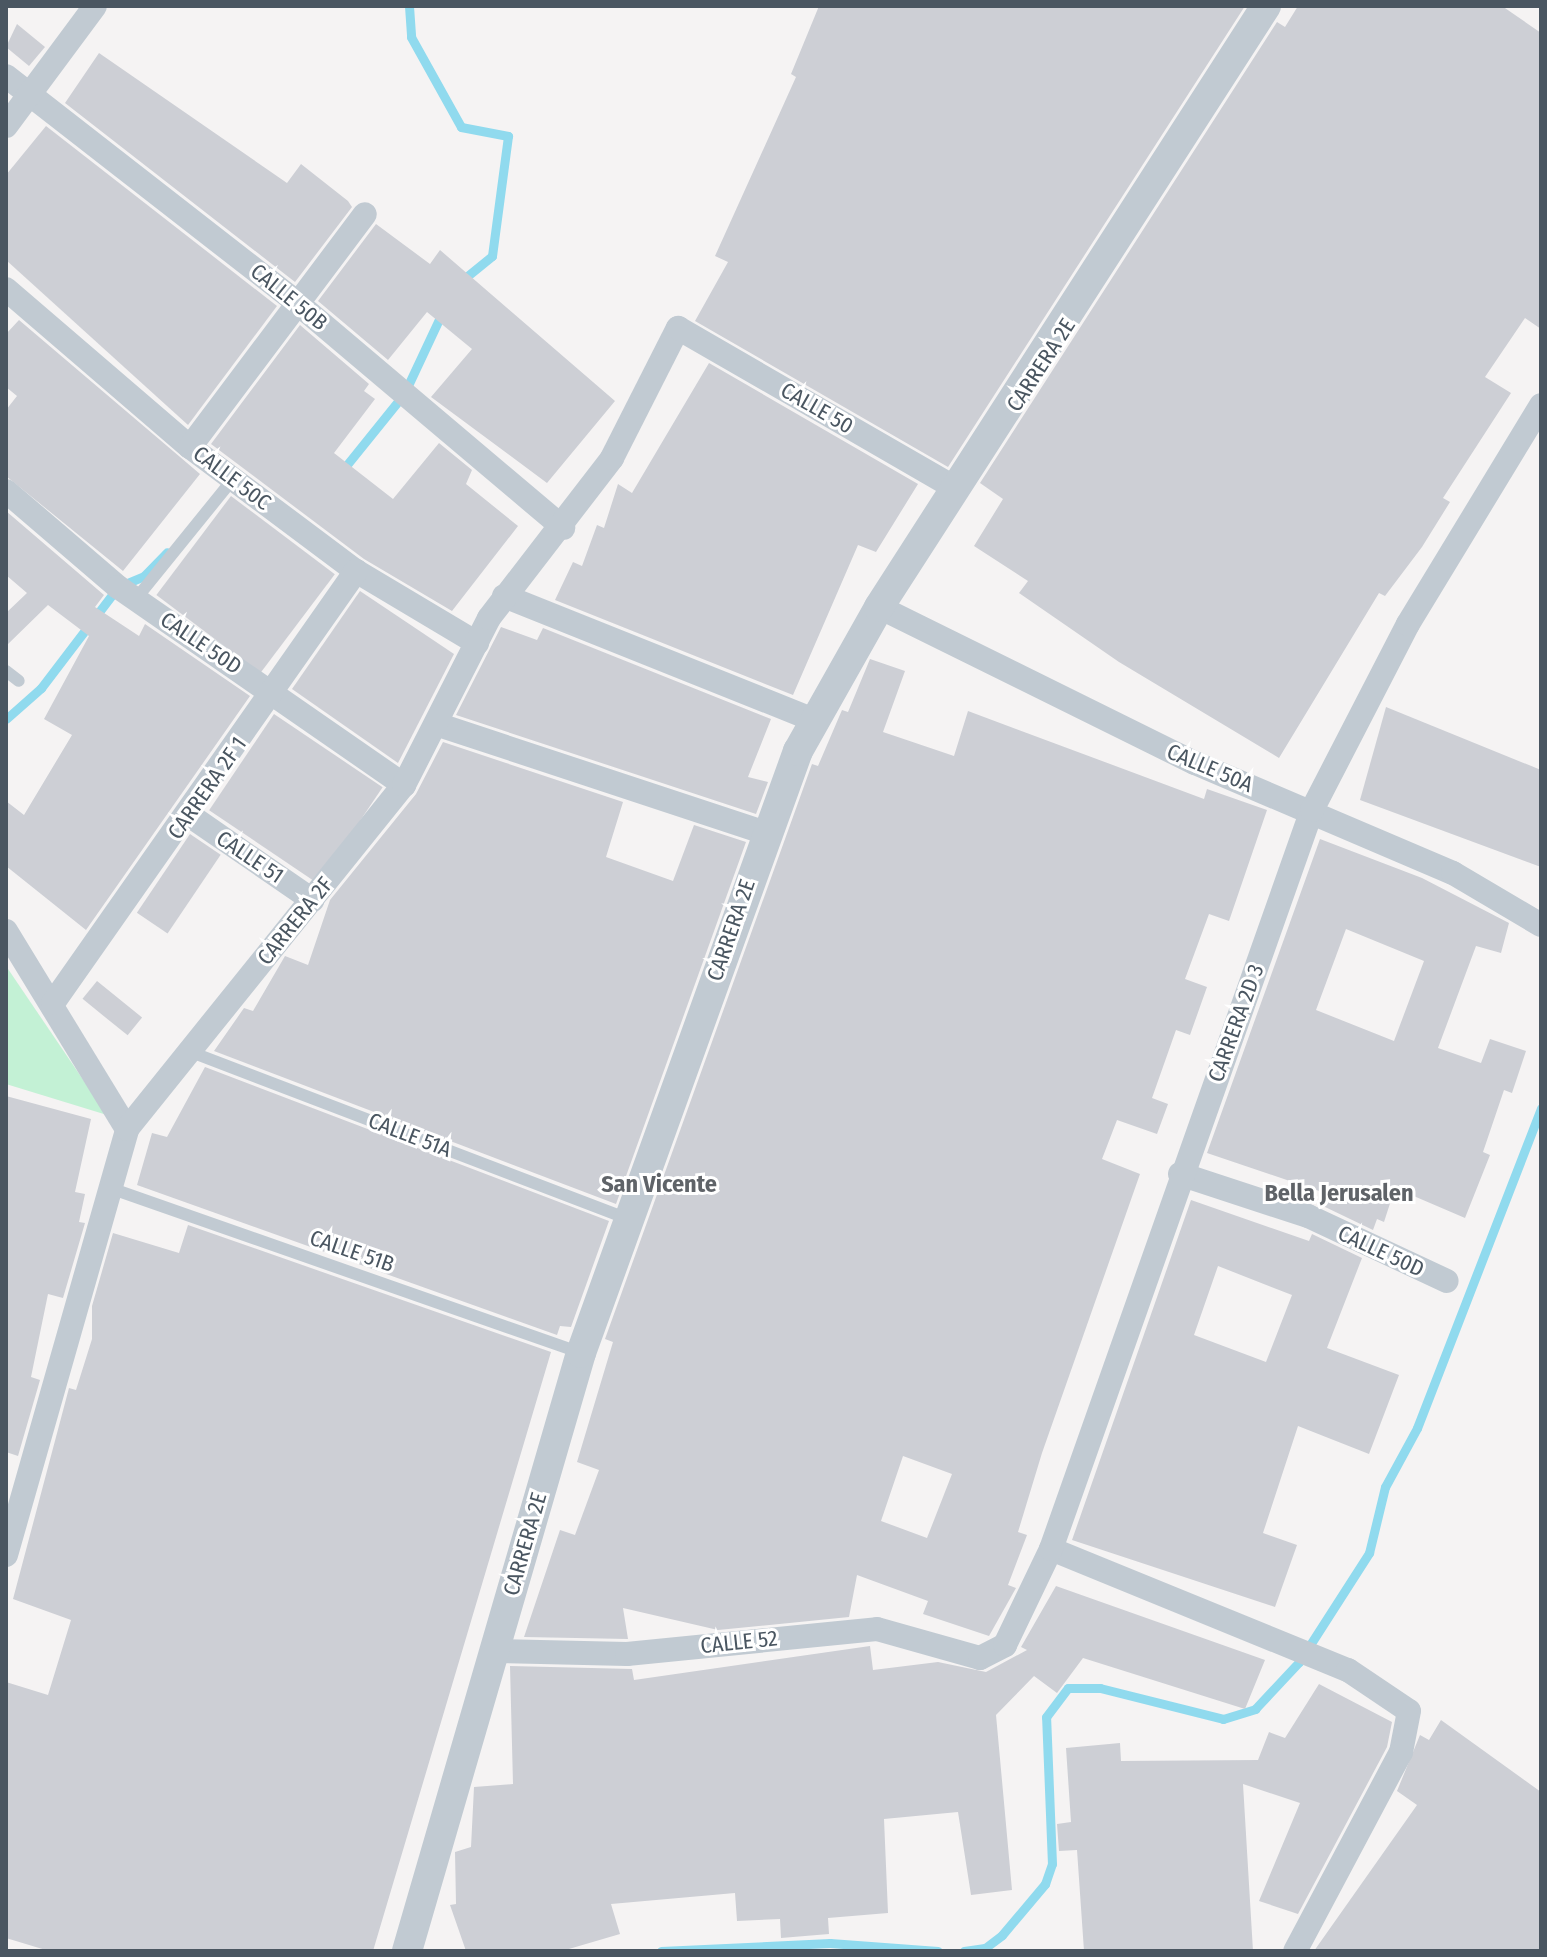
<!DOCTYPE html>
<style>
body{margin:0}
#map{position:relative;width:1547px;height:1957px;overflow:hidden;background:#f5f3f3;font-family:"Fira Sans Condensed",sans-serif}
div>[style]{position:absolute}
.green>*{inset:0;background:#c3f1d5}
.stream>*{height:9px;margin:-4.5px;padding:0 4.5px;transform-origin:4.5px;border-radius:4.5px;background:#90daee}
.building>*{inset:0;background:#cdcfd5;transform-origin:0 0}
.service>*{height:12px;margin:-6px;padding:0 6px;transform-origin:6px;border-radius:6px;background:#c1cad2}
.minor>*{height:24px;margin:-12px;padding:0 12px;transform-origin:12px;border-radius:12px;background:#c1cad2}
.tertiary>*{height:30px;margin:-15px;padding:0 15px;transform-origin:15px;border-radius:15px;background:#c1cad2}
span{translate:-50% -50%;white-space:nowrap;text-align:center;line-height:1.15;-webkit-text-stroke:6px #fff;paint-order:stroke}
.street-label{font-size:22px;color:#4a5661}
.neighbourhood-label{font-size:24px;color:#5f6368;font-weight:700}
.frame{position:absolute;inset:0;border:8px solid #4a5661;pointer-events:none}
</style>
<div id="map">
<div class="green">
<div style="clip-path:polygon(6px 966px,107px 1115px,6px 1084px)"></div>
</div>
<div class="stream">
<div style="left:409px;top:6px;width:31px;rotate:86deg"></div>
<div style="left:411px;top:37px;width:103px;rotate:60.9deg"></div>
<div style="left:461px;top:127px;width:48px;rotate:10.8deg"></div>
<div style="left:508px;top:136px;width:121px;rotate:97.6deg"></div>
<div style="left:492px;top:256px;width:38px;rotate:141deg"></div>
<div style="left:341px;top:472px;width:100px;rotate:-51.1deg"></div>
<div style="left:404px;top:394px;width:89px;rotate:-64.9deg"></div>
<div style="left:6px;top:719px;width:47px;rotate:-41.5deg"></div>
<div style="left:41px;top:688px;width:127px;rotate:-52.7deg"></div>
<div style="left:118px;top:587px;width:28px;rotate:-23deg"></div>
<div style="left:144px;top:576px;width:33px;rotate:-46deg"></div>
<div style="left:661px;top:1951px;width:169px;rotate:-2.7deg"></div>
<div style="left:830px;top:1943px;width:108px;rotate:4.2deg"></div>
<div style="left:964px;top:1951px;width:21px;rotate:-8deg"></div>
<div style="left:985px;top:1948px;width:21px;rotate:-37deg"></div>
<div style="left:1002px;top:1935px;width:67px;rotate:-49.9deg"></div>
<div style="left:1045px;top:1884px;width:21px;rotate:-71deg"></div>
<div style="left:1052px;top:1864px;width:147px;rotate:-92.3deg"></div>
<div style="left:1046px;top:1717px;width:36px;rotate:-53deg"></div>
<div style="left:1068px;top:1688px;width:32px"></div>
<div style="left:1100px;top:1688px;width:127px;rotate:14.1deg"></div>
<div style="left:1223px;top:1719px;width:34px;rotate:-17deg"></div>
<div style="left:1255px;top:1709px;width:64px;rotate:-46.9deg"></div>
<div style="left:1299px;top:1662px;width:130px;rotate:-57.3deg"></div>
<div style="left:1369px;top:1553px;width:68px;rotate:-76.4deg"></div>
<div style="left:1385px;top:1487px;width:67px;rotate:-61.5deg"></div>
<div style="left:1417px;top:1428px;width:343px;rotate:-68.8deg"></div>
</div>
<div class="building">
<div style="clip-path:polygon(819px 6px,1245px 6px,948px 467px,695px 321px,728px 262px,715px 256px,796px 77px,791px 74px)"></div>
<div style="clip-path:polygon(1298px 6px,1502px 6px,1541px 33px,1541px 329px,1525px 318px,1485px 377px,1511px 393px,1443px 498px,1450px 502px,1422px 547px,1385px 596px,1379px 593px,1279px 758px,1119px 662px,1019px 593px,1028px 581px,974px 546px,1003px 499px,980px 483px,1277px 22px,1285px 27px)"></div>
<div style="clip-path:polygon(17px 24px,45px 47px,29px 66px,6px 47px)"></div>
<div style="clip-path:polygon(99px 53px,287px 183px,301px 164px,348px 201px,352px 207px,295px 282px,65px 103px)"></div>
<div style="clip-path:polygon(46px 126px,277px 306px,188px 425px,6px 260px,6px 175px)"></div>
<div style="clip-path:polygon(376px 224px,430px 264px,440px 250px,615px 401px,547px 483px,431px 397px,472px 349px,427px 312px,388px 360px,318px 301px)"></div>
<div style="clip-path:polygon(19px 320px,200px 474px,123px 571px,6px 476px,6px 410px,17px 396px,6px 387px,6px 334px)"></div>
<div style="clip-path:polygon(300px 325px,369px 384px,364px 391px,375px 399px,334px 453px,393px 499px,439px 443px,472px 470px,466px 484px,518px 526px,452px 611px,364px 559px,211px 444px)"></div>
<div style="clip-path:polygon(709px 363px,918px 484px,876px 552px,858px 545px,793px 695px,555px 600px,573px 562px,582px 566px,597px 525px,604px 528px,618px 484px,632px 493px)"></div>
<div style="left:231px;top:496px;width:130px;height:124px;rotate:37deg"></div>
<div style="clip-path:polygon(6px 511px,104px 595px,95px 607px,139px 636px,145px 624px,250px 696px,86px 930px,6px 866px,6px 801px,24px 815px,72px 735px,44px 719px,89px 636px,48px 605px,6px 646px,6px 613px,27px 593px,6px 575px)"></div>
<div style="clip-path:polygon(360px 591px,454px 654px,398px 763px,292px 689px)"></div>
<div style="clip-path:polygon(501px 627px,537px 640px,543px 628px,771px 719px,748px 777px,768px 782px,756px 814px,456px 715px)"></div>
<div style="clip-path:polygon(evenodd,870px 659px,905px 671px,883px 732px,954px 756px,968px 711px,1204px 799px,1207px 789px,1267px 810px,1229px 921px,1209px 914px,1185px 979px,1207px 987px,1190px 1035px,1176px 1030px,1152px 1098px,1168px 1104px,1157px 1134px,1117px 1120px,1102px 1159px,1140px 1174px,1042px 1453px,1018px 1532px,1027px 1535px,1008px 1585px,1016px 1588px,989px 1636px,923px 1614px,928px 1601px,857px 1575px,849px 1617px,718px 1630px,623px 1608px,628px 1639px,524px 1637px,560px 1530px,575px 1535px,599px 1470px,577px 1462px,613px 1342px,605px 1339px,812px 764px,818px 766px,842px 710px,848px 712px,870px 659px,903px 1456px,952px 1474px,927px 1538px,881px 1521px,903px 1456px)"></div>
<div style="clip-path:polygon(1386px 707px,1541px 770px,1541px 867px,1360px 800px)"></div>
<div style="left:274px;top:714px;width:131px;height:116px;rotate:34deg"></div>
<div style="clip-path:polygon(443px 742px,623px 802px,606px 857px,673px 881px,694px 825px,746px 842px,616px 1204px,214px 1051px,244px 1008px,253px 1011px,285px 956px,308px 965px,330px 900px,416px 794px)"></div>
<div style="left:190px;top:834px;width:37px;height:95px;rotate:34deg"></div>
<div style="clip-path:polygon(evenodd,1320px 839px,1422px 878px,1509px 923px,1501px 953px,1476px 946px,1438px 1048px,1481px 1063px,1490px 1039px,1526px 1051px,1512px 1093px,1504px 1090px,1483px 1152px,1490px 1155px,1465px 1218px,1395px 1188px,1384px 1222px,1377px 1219px,1373px 1230px,1323px 1206px,1328px 1194px,1207px 1153px,1320px 839px,1346px 929px,1424px 961px,1394px 1041px,1316px 1010px,1346px 929px)"></div>
<div style="left:97px;top:981px;width:58px;height:23px;rotate:39deg"></div>
<div style="clip-path:polygon(205px 1067px,609px 1221px,571px 1327px,560px 1326px,557px 1335px,137px 1185px,152px 1133px,167px 1137px)"></div>
<div style="clip-path:polygon(6px 1096px,91px 1119px,75px 1192px,85px 1194px,79px 1222px,85px 1223px,63px 1298px,48px 1294px,31px 1377px,40px 1380px,18px 1456px,6px 1452px)"></div>
<div style="clip-path:polygon(evenodd,1191px 1200px,1309px 1241px,1312px 1234px,1362px 1258px,1327px 1348px,1399px 1375px,1369px 1454px,1298px 1426px,1263px 1533px,1297px 1545px,1275px 1607px,1072px 1540px,1191px 1200px,1218px 1266px,1292px 1295px,1266px 1362px,1194px 1335px,1218px 1266px)"></div>
<div style="clip-path:polygon(188px 1225px,551px 1352px,373px 1951px,49px 1951px,6px 1938px,6px 1682px,48px 1695px,71px 1620px,13px 1599px,69px 1388px,76px 1390px,92px 1339px,92px 1306px,113px 1233px,179px 1253px)"></div>
<div style="clip-path:polygon(1056px 1586px,1265px 1660px,1245px 1709px,1083px 1658px,1057px 1693px,1034px 1676px,996px 1715px,1012px 1890px,971px 1895px,958px 1812px,884px 1819px,888px 1913px,828px 1918px,829px 1934px,781px 1938px,780px 1919px,737px 1921px,735px 1893px,611px 1904px,620px 1934px,562px 1951px,466px 1951px,450px 1905px,456px 1904px,455px 1852px,471px 1847px,474px 1787px,513px 1784px,510px 1666px,632px 1669px,634px 1680px,870px 1646px,873px 1670px,938px 1662px,986px 1672px,1027px 1650px,1021px 1647px)"></div>
<div style="clip-path:polygon(1319px 1684px,1392px 1722px,1387px 1747px,1298px 1914px,1259px 1901px,1300px 1803px,1243px 1784px,1253px 1951px,1084px 1951px,1077px 1850px,1059px 1851px,1057px 1824px,1071px 1822px,1066px 1748px,1120px 1743px,1121px 1761px,1258px 1760px,1269px 1732px,1285px 1738px)"></div>
<div style="clip-path:polygon(1441px 1720px,1541px 1792px,1541px 1951px,1314px 1951px,1417px 1805px,1397px 1791px,1420px 1735px,1429px 1740px)"></div>
</div>
<div class="service">
<div style="left:135px;top:600px;width:156px;rotate:-51deg"></div>
<div style="left:6px;top:671px;width:16px;rotate:38deg"></div>
<div style="left:191px;top:1052px;width:469px;rotate:20.9deg"></div>
<div style="left:110px;top:1188px;width:499px;rotate:19.3deg"></div>
</div>
<div class="minor">
<div style="left:6px;top:76px;width:368px;rotate:37.9deg"></div>
<div style="left:296px;top:302px;width:350px;rotate:40.2deg"></div>
<div style="left:6px;top:126px;width:149px;rotate:-53.4deg"></div>
<div style="left:6px;top:289px;width:243px;rotate:40.7deg"></div>
<div style="left:190px;top:447px;width:207px;rotate:36.8deg"></div>
<div style="left:356px;top:571px;width:141px;rotate:30.8deg"></div>
<div style="left:190px;top:447px;width:291px;rotate:-53.1deg"></div>
<div style="left:6px;top:491px;width:148px;rotate:40.6deg"></div>
<div style="left:118px;top:587px;width:348px;rotate:34.7deg"></div>
<div style="left:504px;top:596px;width:332px;rotate:21.8deg"></div>
<div style="left:879px;top:607px;width:352px;rotate:26.3deg"></div>
<div style="left:1195px;top:763px;width:280px;rotate:23.1deg"></div>
<div style="left:1453px;top:873px;width:102px;rotate:30.6deg"></div>
<div style="left:439px;top:725px;width:343px;rotate:18.3deg"></div>
<div style="left:189px;top:815px;width:150px;rotate:34.6deg"></div>
<div style="left:6px;top:931px;width:232px;rotate:58.6deg"></div>
<div style="left:53px;top:1003px;width:528px;rotate:-54.95deg"></div>
<div style="left:1180px;top:1174px;width:135px;rotate:18.2deg"></div>
<div style="left:1308px;top:1216px;width:153px;rotate:25.1deg"></div>
<div style="left:1051px;top:1549px;width:321px;rotate:22.2deg"></div>
<div style="left:1348px;top:1670px;width:73px;rotate:33.9deg"></div>
<div style="left:1409px;top:1711px;width:42px;rotate:101deg"></div>
<div style="left:1401px;top:1752px;width:225px;rotate:118deg"></div>
<div style="left:6px;top:1555px;width:443px;rotate:-74.1deg"></div>
<div style="left:127px;top:1129px;width:442px;rotate:-51.2deg"></div>
<div style="left:404px;top:785px;width:187px;rotate:-63deg"></div>
<div style="left:489px;top:618px;width:202px;rotate:-52.4deg"></div>
<div style="left:612px;top:458px;width:146px;rotate:-63.1deg"></div>
<div style="left:678px;top:328px;width:322px;rotate:30deg"></div>
<div style="left:495px;top:1651px;width:132px;rotate:1.3deg"></div>
<div style="left:627px;top:1654px;width:251px;rotate:-5.7deg"></div>
<div style="left:877px;top:1629px;width:107px;rotate:15.7deg"></div>
<div style="left:980px;top:1658px;width:28px;rotate:-27deg"></div>
<div style="left:1005px;top:1645px;width:106px;rotate:-64.4deg"></div>
<div style="left:1051px;top:1549px;width:784px;rotate:-70.55deg"></div>
<div style="left:1312px;top:810px;width:209px;rotate:-62.7deg"></div>
<div style="left:1408px;top:624px;width:256px;rotate:-58.7deg"></div>
</div>
<div class="tertiary">
<div style="left:407px;top:1951px;width:623px;rotate:-73.78deg"></div>
<div style="left:581px;top:1353px;width:640px;rotate:-70.18deg"></div>
<div style="left:798px;top:751px;width:165px;rotate:-60.6deg"></div>
<div style="left:879px;top:607px;width:715px;rotate:-57.22deg"></div>
</div>
<div class="street-label">
<span style="left:289px;top:297px;rotate:39deg">CALLE 50B</span>
<span style="left:1041px;top:365px;rotate:-57deg">CARRERA 2E</span>
<span style="left:817px;top:408px;rotate:30deg">CALLE 50</span>
<span style="left:232px;top:478px;rotate:37deg">CALLE 50C</span>
<span style="left:201px;top:643px;rotate:34deg">CALLE 50D</span>
<span style="left:1210px;top:768px;rotate:23deg">CALLE 50A</span>
<span style="left:207px;top:788px;rotate:-55deg">CARRERA 2F 1</span>
<span style="left:250px;top:857px;rotate:34deg">CALLE 51</span>
<span style="left:295px;top:921px;rotate:-51deg">CARRERA 2F</span>
<span style="left:731px;top:930px;rotate:-71deg">CARRERA 2E</span>
<span style="left:1236px;top:1023px;rotate:-70deg">CARRERA 2D 3</span>
<span style="left:410px;top:1135px;rotate:21deg">CALLE 51A</span>
<span style="left:352px;top:1251px;rotate:19deg">CALLE 51B</span>
<span style="left:1381px;top:1251px;rotate:25deg">CALLE 50D</span>
<span style="left:525px;top:1544px;rotate:-74deg">CARRERA 2E</span>
<span style="left:739px;top:1642px;rotate:-6deg">CALLE 52</span>
</div>
<div class="neighbourhood-label">
<span style="left:659px;top:1185px">San Vicente</span>
<span style="left:1339px;top:1194px">Bella Jerusalen</span>
</div>
<div class="frame"></div>
</div>
